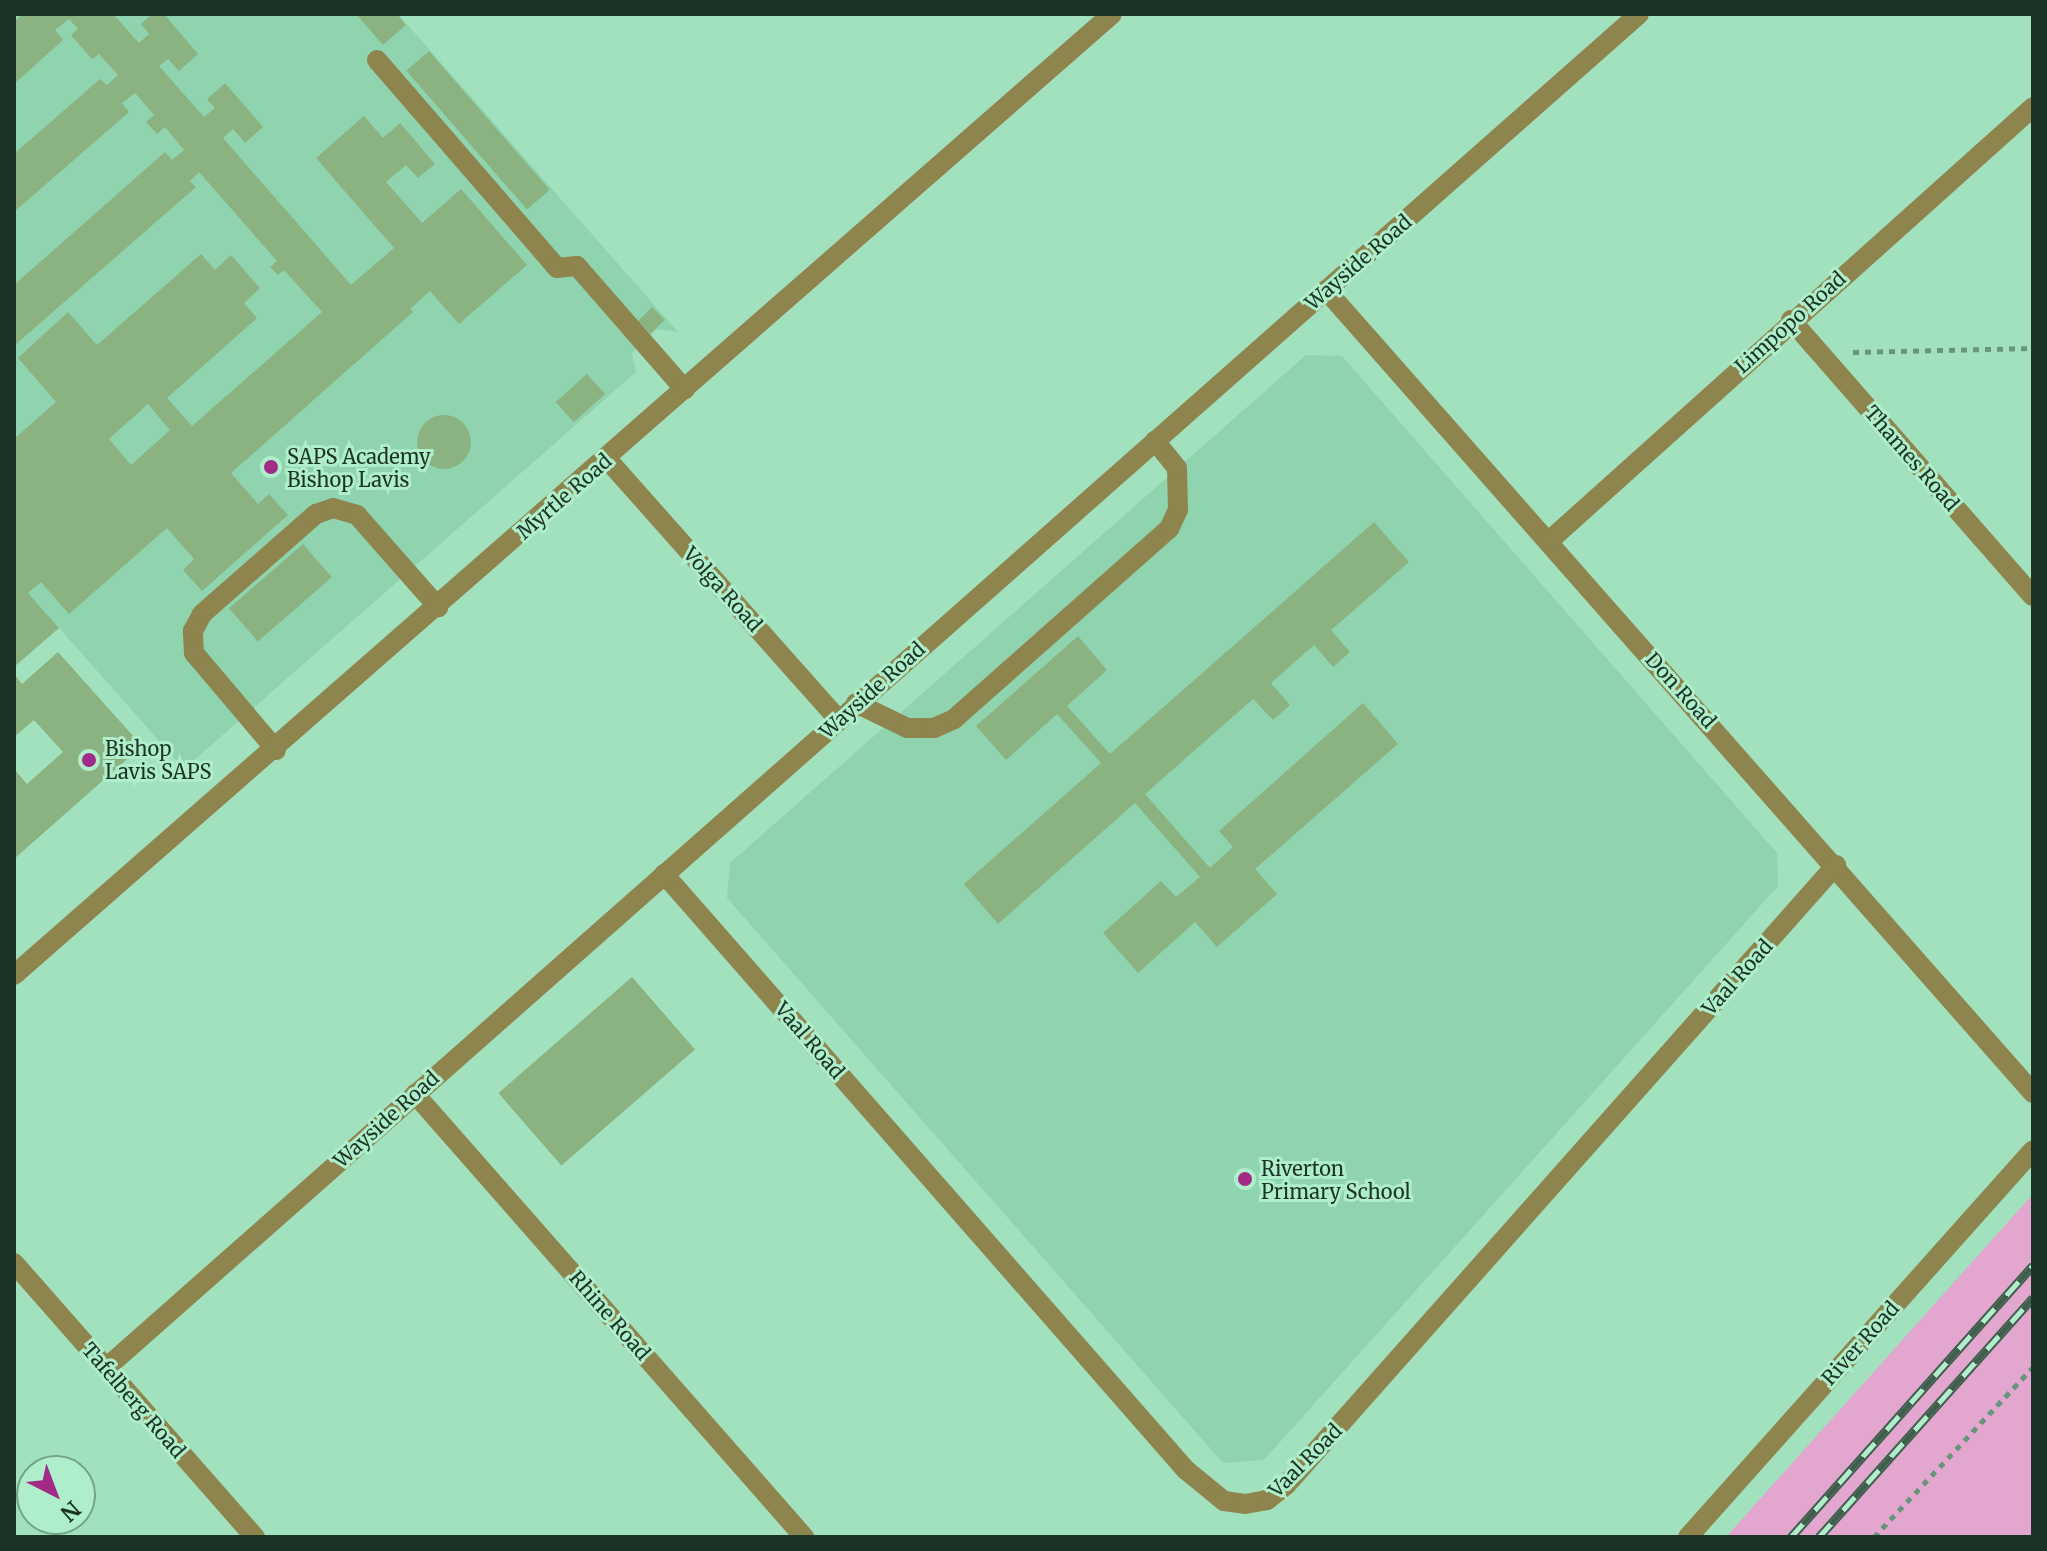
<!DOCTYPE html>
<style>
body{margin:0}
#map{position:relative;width:2047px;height:1551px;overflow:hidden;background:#a2e1bd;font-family:Merriweather,serif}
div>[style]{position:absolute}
.built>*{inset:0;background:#8fd4ae}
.green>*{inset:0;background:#e2a6cf}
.building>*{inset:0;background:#8bb281;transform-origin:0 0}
.round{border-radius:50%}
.path>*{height:5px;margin-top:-2.5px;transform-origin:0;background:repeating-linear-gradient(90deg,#68967c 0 6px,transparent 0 12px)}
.minor>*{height:20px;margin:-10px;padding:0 10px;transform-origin:10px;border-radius:10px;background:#8e844e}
.rail>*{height:9px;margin-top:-4.5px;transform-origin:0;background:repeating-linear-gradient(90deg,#afeeca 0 18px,#3d5f4c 0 36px);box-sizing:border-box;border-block:2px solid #3d5f4c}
.dots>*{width:22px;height:22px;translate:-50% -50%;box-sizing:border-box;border:4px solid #afeeca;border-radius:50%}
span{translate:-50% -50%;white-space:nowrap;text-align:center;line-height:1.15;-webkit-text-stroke:6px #afeeca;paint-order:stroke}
.street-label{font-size:20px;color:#1b3426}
.poi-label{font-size:20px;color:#1b3426}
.left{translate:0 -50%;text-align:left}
.frame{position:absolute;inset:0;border:16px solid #1b3426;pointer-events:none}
.north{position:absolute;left:16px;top:1455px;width:80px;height:80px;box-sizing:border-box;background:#afeeca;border:2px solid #74a488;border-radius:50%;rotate:138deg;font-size:22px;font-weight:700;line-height:32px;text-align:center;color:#1b3426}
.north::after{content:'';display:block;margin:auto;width:28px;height:36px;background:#a12b85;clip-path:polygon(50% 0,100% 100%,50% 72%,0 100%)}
</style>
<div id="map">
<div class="built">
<div style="clip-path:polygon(14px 14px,398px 14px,678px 332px,657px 329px,632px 353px,636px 372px,184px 769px,14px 577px)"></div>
<div style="clip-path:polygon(1306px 355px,1342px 356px,1777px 853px,1778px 886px,1264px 1460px,1223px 1463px,727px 898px,730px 863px)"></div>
</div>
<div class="green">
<div style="clip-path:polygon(2033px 1194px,2033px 1537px,1726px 1537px)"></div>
</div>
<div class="building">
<div style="clip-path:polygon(evenodd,23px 14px,113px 14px,139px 43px,149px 34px,141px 24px,152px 14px,164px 14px,198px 54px,179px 71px,168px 59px,159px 66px,204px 117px,215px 108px,207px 99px,225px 83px,263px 127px,245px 143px,233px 129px,223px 138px,351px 285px,394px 248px,316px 158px,364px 116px,383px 138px,400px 123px,435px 164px,418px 178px,406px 165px,386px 182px,422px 223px,461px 189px,527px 265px,459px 324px,430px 291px,410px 309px,413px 312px,231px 473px,258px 504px,269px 494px,288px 515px,202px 591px,183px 570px,194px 559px,167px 528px,69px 614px,41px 582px,28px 593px,59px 628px,14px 667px,14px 439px,56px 402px,18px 358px,68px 312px,97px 345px,201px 254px,215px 270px,231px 255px,260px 288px,244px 303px,257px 318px,167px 398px,192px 426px,322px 312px,284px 270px,278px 275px,270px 267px,277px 261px,199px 172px,190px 181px,196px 187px,14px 346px,14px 285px,165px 152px,172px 160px,184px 150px,165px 127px,157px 134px,146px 122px,154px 115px,135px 93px,122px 103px,129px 112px,14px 212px,14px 154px,100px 79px,107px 85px,118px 75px,99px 54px,92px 59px,71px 35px,78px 29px,69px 19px,55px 30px,63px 40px,14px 84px,14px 22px,23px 14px,148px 404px,170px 430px,131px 465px,109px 439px,148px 404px)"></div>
<div style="clip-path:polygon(356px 14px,397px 14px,406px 25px,383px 45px)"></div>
<div style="left:429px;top:51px;width:184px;height:30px;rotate:49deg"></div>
<div style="left:652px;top:307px;width:18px;height:20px;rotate:45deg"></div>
<div style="left:587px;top:374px;width:27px;height:42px;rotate:48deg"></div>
<div class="round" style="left:417px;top:415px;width:54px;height:54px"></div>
<div style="clip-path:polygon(1374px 522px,1409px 562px,1331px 630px,1350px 652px,1333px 667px,1314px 645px,1271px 683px,1290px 705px,1273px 720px,1253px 699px,1145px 794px,1210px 868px,1233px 847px,1219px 831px,1363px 703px,1398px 744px,1255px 869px,1277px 894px,1217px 947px,1195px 922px,1138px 973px,1103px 933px,1161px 881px,1176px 897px,1200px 877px,1135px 803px,998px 924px,964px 884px,1101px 763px,1057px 714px,1006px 760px,976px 726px,1078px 636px,1107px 670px,1067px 706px,1110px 754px)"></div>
<div style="left:303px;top:544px;width:44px;height:98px;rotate:49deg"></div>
<div style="clip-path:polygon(58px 652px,142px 746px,14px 859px,14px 769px,27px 784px,63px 752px,34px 720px,14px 737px,14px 674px,22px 684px)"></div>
<div style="left:632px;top:977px;width:96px;height:177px;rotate:49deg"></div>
</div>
<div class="path">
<div style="left:1853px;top:352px;width:180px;rotate:-1.3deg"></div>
<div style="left:1874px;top:1537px;width:233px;rotate:-46.9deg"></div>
</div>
<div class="minor">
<div style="left:377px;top:60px;width:275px;rotate:49.1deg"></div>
<div style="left:557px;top:268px;width:20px;rotate:-6deg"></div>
<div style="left:577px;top:266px;width:164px;rotate:48.9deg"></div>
<div style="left:1326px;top:290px;width:1070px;rotate:48.64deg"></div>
<div style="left:1791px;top:320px;width:367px;rotate:48.8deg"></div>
<div style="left:607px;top:459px;width:349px;rotate:48.4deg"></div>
<div style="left:1549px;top:541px;width:650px;rotate:-41.88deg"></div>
<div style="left:856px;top:703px;width:57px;rotate:26.1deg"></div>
<div style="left:907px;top:728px;width:27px"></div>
<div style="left:934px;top:728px;width:22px;rotate:-24deg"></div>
<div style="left:954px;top:719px;width:287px;rotate:-41.5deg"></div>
<div style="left:1169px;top:529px;width:21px;rotate:-65deg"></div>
<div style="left:1178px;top:510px;width:42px;rotate:-91.4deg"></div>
<div style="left:1177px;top:468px;width:35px;rotate:-129deg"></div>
<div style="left:276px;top:750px;width:127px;rotate:-130.2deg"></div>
<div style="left:194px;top:653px;width:22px;rotate:-93deg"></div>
<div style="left:193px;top:631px;width:19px;rotate:-62deg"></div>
<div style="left:202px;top:614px;width:152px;rotate:-41.3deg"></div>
<div style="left:316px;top:514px;width:18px;rotate:-19deg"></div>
<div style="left:333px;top:508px;width:25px;rotate:16deg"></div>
<div style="left:357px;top:515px;width:123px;rotate:48.6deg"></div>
<div style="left:664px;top:874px;width:792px;rotate:48.79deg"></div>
<div style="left:1186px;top:1470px;width:49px;rotate:39.2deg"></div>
<div style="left:1224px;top:1501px;width:21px;rotate:8deg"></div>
<div style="left:1245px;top:1504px;width:22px;rotate:-10deg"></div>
<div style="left:1267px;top:1500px;width:24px;rotate:-38deg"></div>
<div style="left:1286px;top:1485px;width:829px;rotate:-48.42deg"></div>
<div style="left:14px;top:975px;width:1459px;rotate:-41.19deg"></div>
<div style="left:415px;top:1094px;width:590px;rotate:48.71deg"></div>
<div style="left:14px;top:1263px;width:365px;rotate:48.7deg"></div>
<div style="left:106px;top:1368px;width:2045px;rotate:-41.45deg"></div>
<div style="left:1688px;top:1537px;width:518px;rotate:-48.28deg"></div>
</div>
<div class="rail">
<div style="left:1791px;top:1537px;width:364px;rotate:-48.3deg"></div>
<div style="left:1819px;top:1537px;width:321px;rotate:-48.2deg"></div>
</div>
<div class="dots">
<div style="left:271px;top:467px;background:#a12b85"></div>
<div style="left:89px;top:760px;background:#a12b85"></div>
<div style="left:1245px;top:1179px;background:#a12b85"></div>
</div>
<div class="street-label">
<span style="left:1358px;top:262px;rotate:-41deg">Wayside Road</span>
<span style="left:1790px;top:322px;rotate:-42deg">Limpopo Road</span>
<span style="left:1912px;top:458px;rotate:49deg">Thames Road</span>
<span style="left:564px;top:496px;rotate:-41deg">Myrtle Road</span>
<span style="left:723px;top:589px;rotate:48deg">Volga Road</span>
<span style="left:872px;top:690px;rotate:-42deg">Wayside Road</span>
<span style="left:1681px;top:690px;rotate:48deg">Don Road</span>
<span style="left:1737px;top:977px;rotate:-48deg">Vaal Road</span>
<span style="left:810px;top:1040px;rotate:49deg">Vaal Road</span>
<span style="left:386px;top:1119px;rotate:-42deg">Wayside Road</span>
<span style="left:610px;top:1315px;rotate:49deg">Rhine Road</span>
<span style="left:1860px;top:1343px;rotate:-48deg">River Road</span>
<span style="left:134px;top:1400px;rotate:49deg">Tafelberg Road</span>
<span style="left:1305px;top:1460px;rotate:-45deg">Vaal Road</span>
</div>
<div class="poi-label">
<span class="left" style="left:287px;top:468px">SAPS Academy<br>Bishop Lavis</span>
<span class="left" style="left:105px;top:760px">Bishop<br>Lavis SAPS</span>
<span class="left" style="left:1261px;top:1180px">Riverton<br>Primary School</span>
</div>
<div class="frame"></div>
<div class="north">N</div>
</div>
